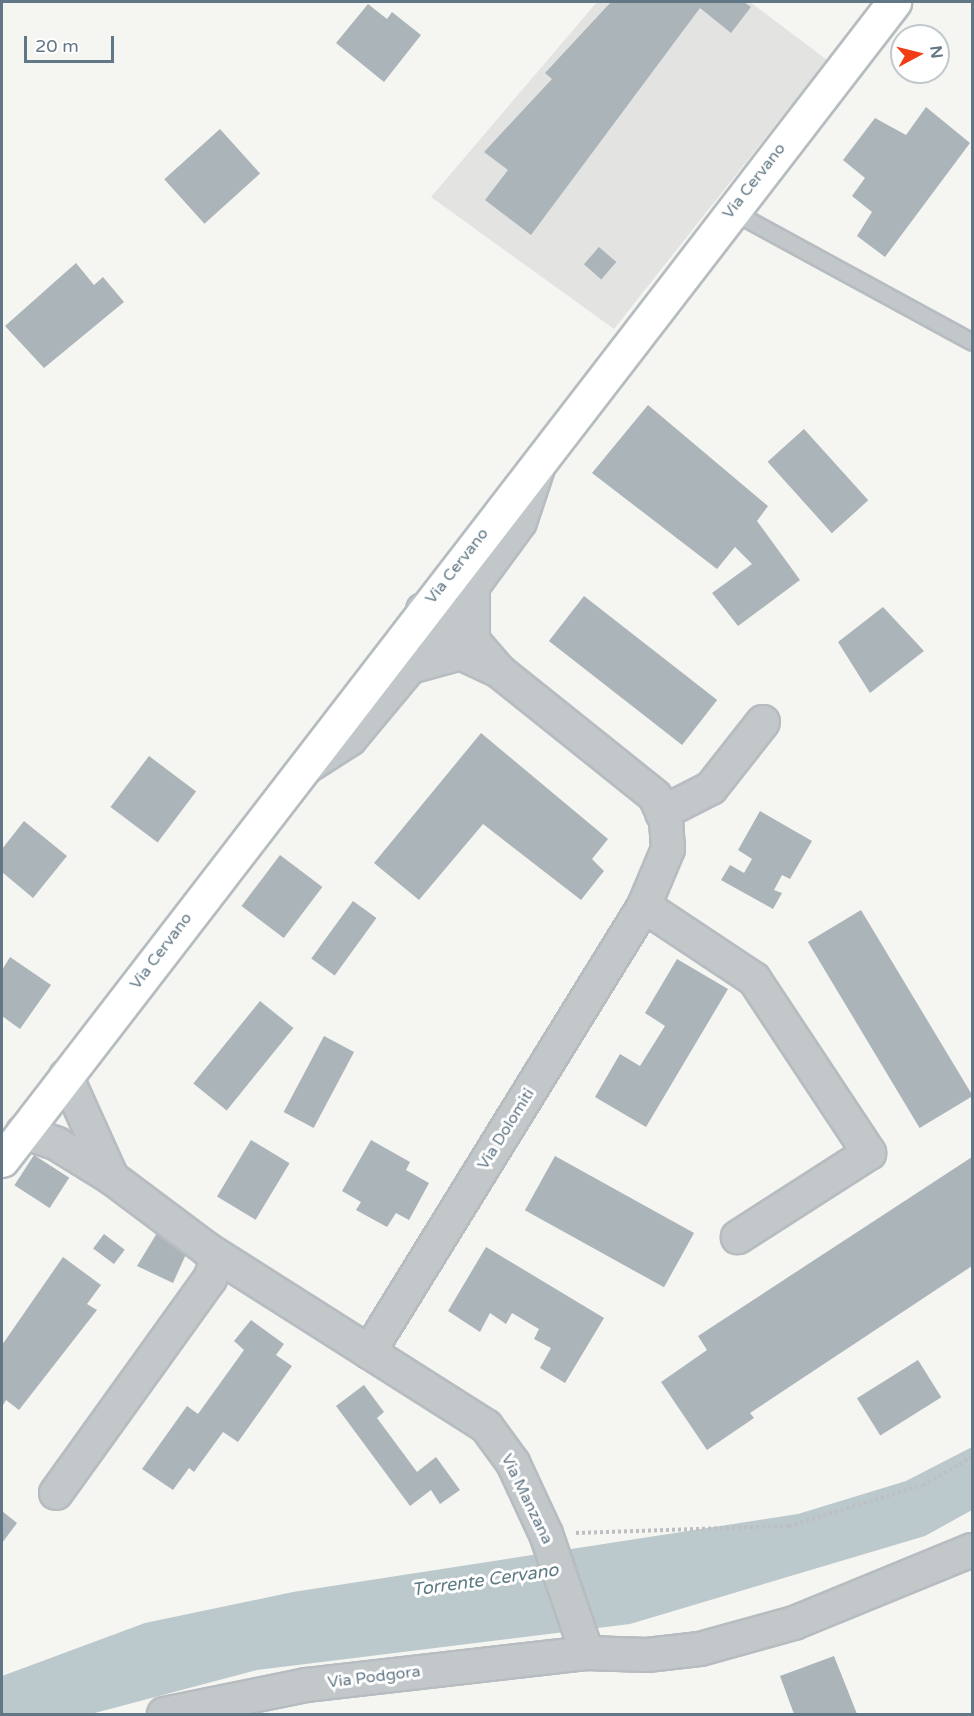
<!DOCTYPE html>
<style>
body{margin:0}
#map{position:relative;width:974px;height:1716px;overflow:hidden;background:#f5f5f1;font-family:"Varela Round",sans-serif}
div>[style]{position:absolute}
.built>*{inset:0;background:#e3e4e2}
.water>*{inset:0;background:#bbc8cc}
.building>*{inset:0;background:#abb4b9;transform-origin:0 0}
.path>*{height:4px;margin-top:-2px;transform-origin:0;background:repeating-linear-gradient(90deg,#bdc0c2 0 3px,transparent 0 6px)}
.roads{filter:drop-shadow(2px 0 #b6bcc0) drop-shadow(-2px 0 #b6bcc0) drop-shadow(0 2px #b6bcc0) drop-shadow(0 -2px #b6bcc0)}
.lane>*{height:15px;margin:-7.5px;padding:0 7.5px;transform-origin:7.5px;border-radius:7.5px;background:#c2c7ca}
.street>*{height:32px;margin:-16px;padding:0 16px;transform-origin:16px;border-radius:16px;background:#c2c7ca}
.secondary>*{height:33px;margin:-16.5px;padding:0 16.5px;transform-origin:16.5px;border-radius:16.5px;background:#fff}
span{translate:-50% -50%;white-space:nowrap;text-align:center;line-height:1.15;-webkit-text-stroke:6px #fff;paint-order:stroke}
.street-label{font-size:16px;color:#617785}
.water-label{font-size:18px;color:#5d7a82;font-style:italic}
.frame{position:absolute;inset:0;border:3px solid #617785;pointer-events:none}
.north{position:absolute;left:890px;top:24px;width:60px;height:60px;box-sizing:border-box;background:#fff;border:2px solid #c0c9ce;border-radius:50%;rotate:83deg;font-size:16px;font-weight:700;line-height:24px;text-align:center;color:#617785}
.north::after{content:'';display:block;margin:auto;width:21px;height:27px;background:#f23c14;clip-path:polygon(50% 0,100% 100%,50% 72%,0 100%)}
.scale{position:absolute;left:24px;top:36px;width:90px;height:27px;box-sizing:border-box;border:3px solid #617785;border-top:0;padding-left:8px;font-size:18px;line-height:21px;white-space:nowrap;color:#617785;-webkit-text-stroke:4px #fff;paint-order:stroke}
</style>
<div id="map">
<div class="built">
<div style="clip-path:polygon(597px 2px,750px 2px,827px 60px,614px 329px,431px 197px)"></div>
</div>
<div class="water">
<div style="clip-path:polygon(972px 1447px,972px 1510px,925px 1536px,630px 1624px,257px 1670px,91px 1714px,2px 1714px,2px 1676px,145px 1623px,293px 1592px,798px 1514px,906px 1481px)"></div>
</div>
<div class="building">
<div style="clip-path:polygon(611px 2px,744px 2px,751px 7px,731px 33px,700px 8px,531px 235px,485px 200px,508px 170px,484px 152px,552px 79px,545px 73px)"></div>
<div style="clip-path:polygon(368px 4px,387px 19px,392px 12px,421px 35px,384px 82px,336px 43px)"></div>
<div style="clip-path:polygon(926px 107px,970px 143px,885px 257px,857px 236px,872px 212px,852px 196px,865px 178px,843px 160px,875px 118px,906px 135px)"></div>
<div style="left:220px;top:129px;width:60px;height:75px;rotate:48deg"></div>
<div style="left:599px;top:247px;width:23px;height:23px;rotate:41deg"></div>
<div style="clip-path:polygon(76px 263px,94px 285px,103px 277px,124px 302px,44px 368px,5px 326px)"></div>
<div style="clip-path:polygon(648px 405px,768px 506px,757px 521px,800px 580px,738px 626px,712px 593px,752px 564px,735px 547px,717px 569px,592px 473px)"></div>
<div style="left:804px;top:429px;width:96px;height:49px;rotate:48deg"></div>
<div style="left:584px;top:596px;width:169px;height:57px;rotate:38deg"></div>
<div style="clip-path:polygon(883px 607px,924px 651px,870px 693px,838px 642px)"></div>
<div style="clip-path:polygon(481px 733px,608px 839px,592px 859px,604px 871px,581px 900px,483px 824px,419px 900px,374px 863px)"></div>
<div style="left:149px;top:756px;width:59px;height:64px;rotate:37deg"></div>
<div style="clip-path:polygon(760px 811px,812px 841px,790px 879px,782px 875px,774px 890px,782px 893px,773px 909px,721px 880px,730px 865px,744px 873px,752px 859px,738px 850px)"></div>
<div style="clip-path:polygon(24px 821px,67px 856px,33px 898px,2px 872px,2px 849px)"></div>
<div style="left:280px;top:855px;width:53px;height:64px;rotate:37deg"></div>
<div style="left:353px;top:901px;width:29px;height:71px;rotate:36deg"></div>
<div style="left:861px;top:910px;width:217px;height:62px;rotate:59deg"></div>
<div style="clip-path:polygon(10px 957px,51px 985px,20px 1029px,2px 1016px,2px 970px)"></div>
<div style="clip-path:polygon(677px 959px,728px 989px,646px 1127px,595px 1097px,620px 1054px,640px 1066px,665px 1026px,645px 1013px)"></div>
<div style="left:260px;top:1001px;width:43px;height:106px;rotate:39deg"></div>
<div style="left:324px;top:1036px;width:34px;height:86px;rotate:28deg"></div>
<div style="left:251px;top:1140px;width:45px;height:66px;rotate:31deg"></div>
<div style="clip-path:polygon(371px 1140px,410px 1162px,406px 1170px,429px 1183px,409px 1220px,396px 1213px,387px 1227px,356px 1210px,361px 1202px,342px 1191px)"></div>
<div style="left:34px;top:1155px;width:42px;height:36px;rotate:33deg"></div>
<div style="left:555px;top:1156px;width:159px;height:62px;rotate:29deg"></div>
<div style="clip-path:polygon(972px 1157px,972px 1266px,750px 1413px,754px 1418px,707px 1450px,661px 1382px,707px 1350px,698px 1336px)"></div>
<div style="clip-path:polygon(157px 1233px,192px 1241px,173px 1283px,137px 1266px)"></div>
<div style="left:104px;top:1234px;width:26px;height:18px;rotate:37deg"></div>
<div style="clip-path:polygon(486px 1247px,604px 1318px,565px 1383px,540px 1368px,551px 1348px,534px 1339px,539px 1329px,512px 1313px,506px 1324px,490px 1313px,480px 1332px,448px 1311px)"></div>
<div style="clip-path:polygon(63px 1257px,101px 1285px,87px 1304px,97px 1310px,19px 1410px,6px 1400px,2px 1407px,2px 1345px)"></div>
<div style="clip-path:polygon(251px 1320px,284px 1344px,276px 1355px,292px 1366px,238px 1442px,223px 1432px,194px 1472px,189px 1468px,173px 1490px,142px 1469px,187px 1406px,198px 1414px,244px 1350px,234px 1341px)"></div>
<div style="left:918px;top:1360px;width:44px;height:72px;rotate:58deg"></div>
<div style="clip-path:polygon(364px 1385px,384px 1412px,377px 1418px,417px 1472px,436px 1457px,460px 1490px,440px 1504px,431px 1490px,410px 1506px,336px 1406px)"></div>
<div style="clip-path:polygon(2px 1511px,17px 1523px,2px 1543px)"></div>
<div style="clip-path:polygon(834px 1656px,857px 1714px,794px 1714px,780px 1676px)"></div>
</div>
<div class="path">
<div style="left:576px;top:1533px;width:213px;rotate:-1.9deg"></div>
<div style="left:789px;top:1526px;width:140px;rotate:-17deg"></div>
<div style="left:923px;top:1485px;width:56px;rotate:-29.7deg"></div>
</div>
<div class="roads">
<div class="lane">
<div style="left:732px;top:211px;width:273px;rotate:28.6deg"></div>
</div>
<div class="street">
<div style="left:473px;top:637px;width:51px;rotate:-90deg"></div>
<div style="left:473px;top:586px;width:79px;rotate:-53.7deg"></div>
<div style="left:520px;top:522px;width:57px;rotate:-71.6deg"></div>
<div style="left:308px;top:766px;width:50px;rotate:-32.7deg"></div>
<div style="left:350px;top:739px;width:94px;rotate:-50.2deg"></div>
<div style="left:410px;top:667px;width:50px;rotate:-15.2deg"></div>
<div style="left:662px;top:813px;width:55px;rotate:-27deg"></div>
<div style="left:711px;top:788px;width:84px;rotate:-51.8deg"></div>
<div style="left:644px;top:906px;width:132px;rotate:33.6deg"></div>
<div style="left:754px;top:979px;width:209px;rotate:56.5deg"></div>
<div style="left:869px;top:1153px;width:156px;rotate:147.3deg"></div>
<div style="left:66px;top:1076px;width:112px;rotate:65.7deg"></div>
<div style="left:23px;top:1132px;width:36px;rotate:19deg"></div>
<div style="left:57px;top:1144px;width:65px;rotate:31.7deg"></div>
<div style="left:112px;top:1178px;width:119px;rotate:36.8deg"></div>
<div style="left:207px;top:1249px;width:330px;rotate:32.4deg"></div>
<div style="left:486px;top:1426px;width:46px;rotate:53.9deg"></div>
<div style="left:513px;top:1463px;width:78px;rotate:65.1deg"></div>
<div style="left:546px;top:1534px;width:126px;rotate:71deg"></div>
<div style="left:587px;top:1653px;width:60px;rotate:1.9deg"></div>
<div style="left:647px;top:1655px;width:53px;rotate:-6.5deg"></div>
<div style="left:700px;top:1649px;width:98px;rotate:-15.5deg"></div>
<div style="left:794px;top:1623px;width:192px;rotate:-22.3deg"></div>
<div style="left:369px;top:1352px;width:524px;rotate:-58.34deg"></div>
<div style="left:644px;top:906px;width:62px;rotate:-67.2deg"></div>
<div style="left:668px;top:849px;width:29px;rotate:-94deg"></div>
<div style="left:666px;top:820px;width:26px;rotate:-115deg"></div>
<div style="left:655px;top:796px;width:200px;rotate:-141.3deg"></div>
<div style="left:499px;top:671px;width:74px;rotate:-130.6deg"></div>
<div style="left:451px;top:615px;width:28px;rotate:-170deg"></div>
<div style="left:423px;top:610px;width:33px;rotate:69deg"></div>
<div style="left:435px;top:641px;width:71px;rotate:25.1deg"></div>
<div style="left:56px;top:1493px;width:264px;rotate:-54.3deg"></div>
<div style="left:210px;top:1279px;width:23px;rotate:-70deg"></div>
<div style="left:164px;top:1714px;width:145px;rotate:-11.5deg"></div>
<div style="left:306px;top:1685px;width:283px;rotate:-6.5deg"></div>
</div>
<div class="secondary">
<div style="left:2px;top:1160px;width:1462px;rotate:-52.39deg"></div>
</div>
</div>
<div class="street-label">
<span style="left:754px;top:181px;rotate:-52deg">Via Cervano</span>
<span style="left:457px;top:566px;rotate:-52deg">Via Cervano</span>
<span style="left:161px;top:951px;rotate:-53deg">Via Cervano</span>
<span style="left:506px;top:1129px;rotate:-58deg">Via Dolomiti</span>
<span style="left:527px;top:1499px;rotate:64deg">Via Manzana</span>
<span style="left:374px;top:1677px;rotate:-7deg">Via Podgora</span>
</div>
<div class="water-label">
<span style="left:485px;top:1580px;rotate:-8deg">Torrente Cervano</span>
</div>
<div class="frame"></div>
<div class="north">N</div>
<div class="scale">20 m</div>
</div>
